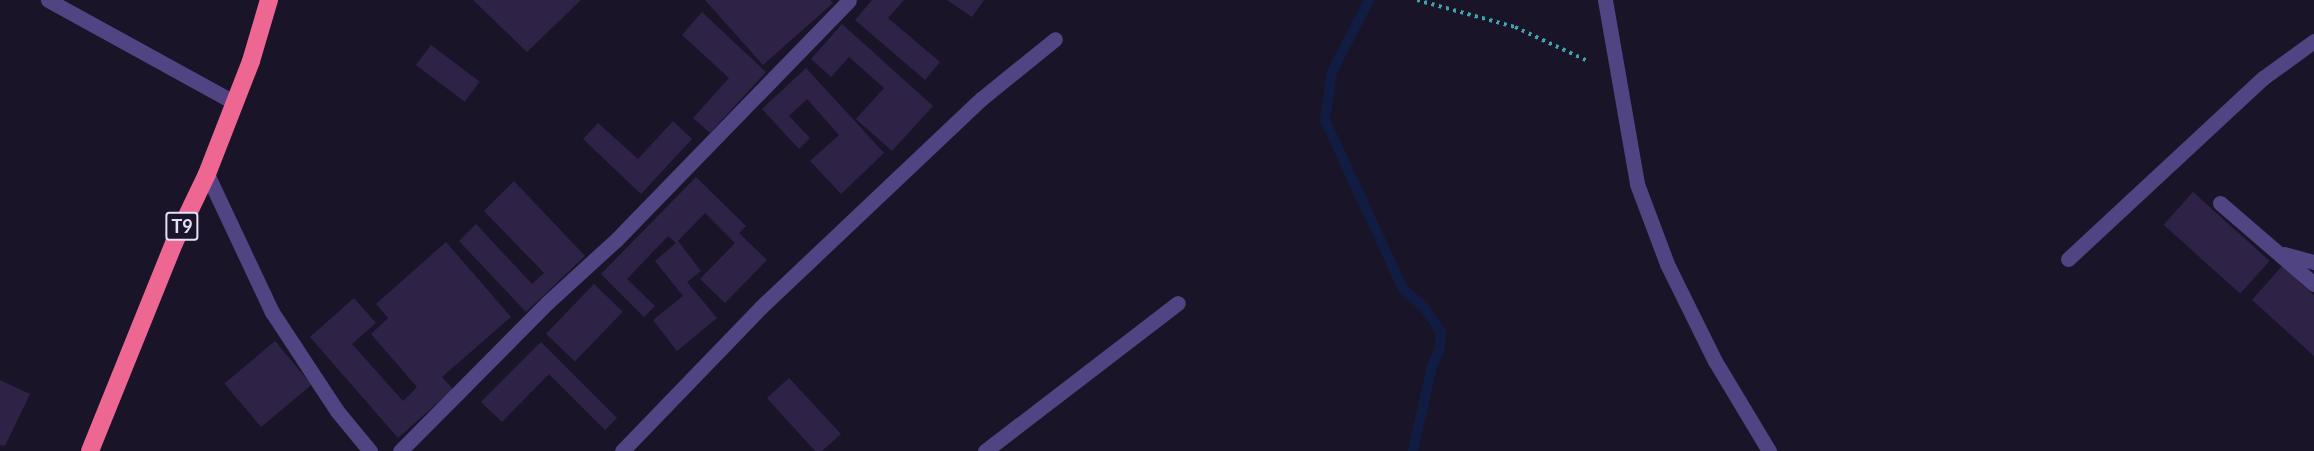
<!DOCTYPE html>
<style>
body{margin:0}
#map{position:relative;width:2314px;height:451px;overflow:hidden;background:#1a1428;font-family:Lato,sans-serif}
div>[style]{position:absolute}
.stream>*{height:10px;margin:-5px;padding:0 5px;transform-origin:5px;border-radius:5px;background:#111c43}
.building>*{inset:0;background:#2f2247;transform-origin:0 0}
.path>*{height:4px;margin-top:-2px;transform-origin:0;background:repeating-linear-gradient(90deg,#3fa4af 0 3px,transparent 0 7.5px)}
.minor>*{height:15px;margin:-7.5px;padding:0 7.5px;transform-origin:7.5px;border-radius:7.5px;background:#504482}
.highway>*{height:18px;margin:-9px;padding:0 9px;transform-origin:9px;border-radius:9px;background:#ee6793}
span{translate:-50% -50%;white-space:nowrap;text-align:center;line-height:1.15;-webkit-text-stroke:4.5px #1a1428;paint-order:stroke}
.shield-label span{padding:2px 4px;background:#1a1428;border:2px solid;border-radius:4px;-webkit-text-stroke-width:0}
.shield-label{font-size:18px;color:#e6defb;font-weight:700}
</style>
<div id="map">
<div class="stream">
<div style="left:1369px;top:0;width:81px;rotate:117.2deg"></div>
<div style="left:1332px;top:72px;width:49px;rotate:98.3deg"></div>
<div style="left:1325px;top:120px;width:186px;rotate:65.2deg"></div>
<div style="left:1403px;top:289px;width:28px;rotate:41deg"></div>
<div style="left:1424px;top:307px;width:30px;rotate:56deg"></div>
<div style="left:1441px;top:332px;width:16px;rotate:94deg"></div>
<div style="left:1440px;top:348px;width:20px;rotate:114deg"></div>
<div style="left:1432px;top:366px;width:87px;rotate:102.6deg"></div>
</div>
<div class="building">
<div style="clip-path:polygon(473px 0,581px 0,527px 52px)"></div>
<div style="clip-path:polygon(705px 0,830px 0,833px 3px,763px 65px)"></div>
<div style="clip-path:polygon(872px 0,904px 0,888px 18px,940px 62px,925px 80px,855px 20px)"></div>
<div style="clip-path:polygon(947px 0,984px 0,972px 17px)"></div>
<div style="clip-path:polygon(702px 12px,766px 72px,710px 133px,693px 118px,729px 78px,682px 35px)"></div>
<div style="clip-path:polygon(842px 24px,933px 106px,892px 151px,856px 119px,884px 88px,849px 57px,831px 77px,811px 59px)"></div>
<div style="left:431px;top:45px;width:61px;height:25px;rotate:37deg"></div>
<div style="clip-path:polygon(806px 68px,884px 153px,841px 194px,810px 161px,839px 135px,807px 99px,789px 116px,810px 138px,799px 149px,762px 109px)"></div>
<div style="clip-path:polygon(673px 121px,692px 139px,641px 194px,583px 139px,598px 123px,638px 159px)"></div>
<div style="clip-path:polygon(696px 177px,746px 226px,739px 233px,767px 260px,725px 303px,700px 279px,735px 243px,705px 213px,678px 241px,701px 271px,687px 282px,717px 318px,677px 351px,653px 320px,683px 296px,655px 261px,676px 243px,668px 236px,627px 279px,655px 306px,644px 317px,601px 274px)"></div>
<div style="clip-path:polygon(514px 181px,585px 256px,526px 312px,459px 241px,476px 224px,532px 284px,544px 273px,484px 211px)"></div>
<div style="left:2193px;top:192px;width:103px;height:44px;rotate:42deg"></div>
<div style="clip-path:polygon(446px 242px,511px 317px,442px 377px,453px 389px,398px 438px,310px 337px,354px 298px,376px 323px,352px 344px,403px 401px,417px 387px,371px 334px,388px 318px,376px 304px)"></div>
<div style="clip-path:polygon(2282px 266px,2314px 295px,2314px 356px,2252px 300px)"></div>
<div style="left:594px;top:284px;width:40px;height:69px;rotate:44deg"></div>
<div style="left:275px;top:341px;width:57px;height:66px;rotate:50deg"></div>
<div style="clip-path:polygon(541px 342px,617px 418px,605px 430px,549px 374px,502px 422px,481px 402px)"></div>
<div style="clip-path:polygon(789px 378px,841px 434px,822px 451px,815px 451px,767px 398px)"></div>
<div style="clip-path:polygon(0 380px,30px 394px,5px 446px,0 445px)"></div>
</div>
<div class="path">
<div style="left:1417px;top:0;width:102px;rotate:15.4deg"></div>
<div style="left:1515px;top:27px;width:81px;rotate:25deg"></div>
</div>
<div class="minor">
<div style="left:48px;top:0;width:213px;rotate:28.8deg"></div>
<div style="left:1605px;top:0;width:187px;rotate:80.1deg"></div>
<div style="left:1637px;top:184px;width:85px;rotate:69.4deg"></div>
<div style="left:1667px;top:264px;width:108px;rotate:63.7deg"></div>
<div style="left:1715px;top:361px;width:105px;rotate:59deg"></div>
<div style="left:207px;top:174px;width:153px;rotate:64.8deg"></div>
<div style="left:272px;top:312px;width:118px;rotate:56.7deg"></div>
<div style="left:337px;top:411px;width:52px;rotate:50.5deg"></div>
<div style="left:2220px;top:203px;width:124px;rotate:40.8deg"></div>
<div style="left:2284px;top:254px;width:31px;rotate:15deg"></div>
<div style="left:2068px;top:259px;width:266px;rotate:-42.9deg"></div>
<div style="left:2263px;top:78px;width:63px;rotate:-36deg"></div>
<div style="left:400px;top:451px;width:210px;rotate:-45.2deg"></div>
<div style="left:548px;top:302px;width:92px;rotate:-42.4deg"></div>
<div style="left:616px;top:240px;width:334px;rotate:-45.8deg"></div>
<div style="left:622px;top:451px;width:200px;rotate:-46deg"></div>
<div style="left:761px;top:307px;width:303px;rotate:-43.4deg"></div>
<div style="left:981px;top:99px;width:95px;rotate:-39deg"></div>
<div style="left:985px;top:451px;width:243px;rotate:-37.5deg"></div>
</div>
<div class="highway">
<div style="left:90px;top:451px;width:224px;rotate:-68deg"></div>
<div style="left:174px;top:243px;width:76px;rotate:-64.4deg"></div>
<div style="left:207px;top:174px;width:121px;rotate:-68.7deg"></div>
<div style="left:251px;top:61px;width:64px;rotate:-73.6deg"></div>
</div>
<div class="shield-label">
<span style="left:182px;top:226px">T9</span>
</div>
</div>
